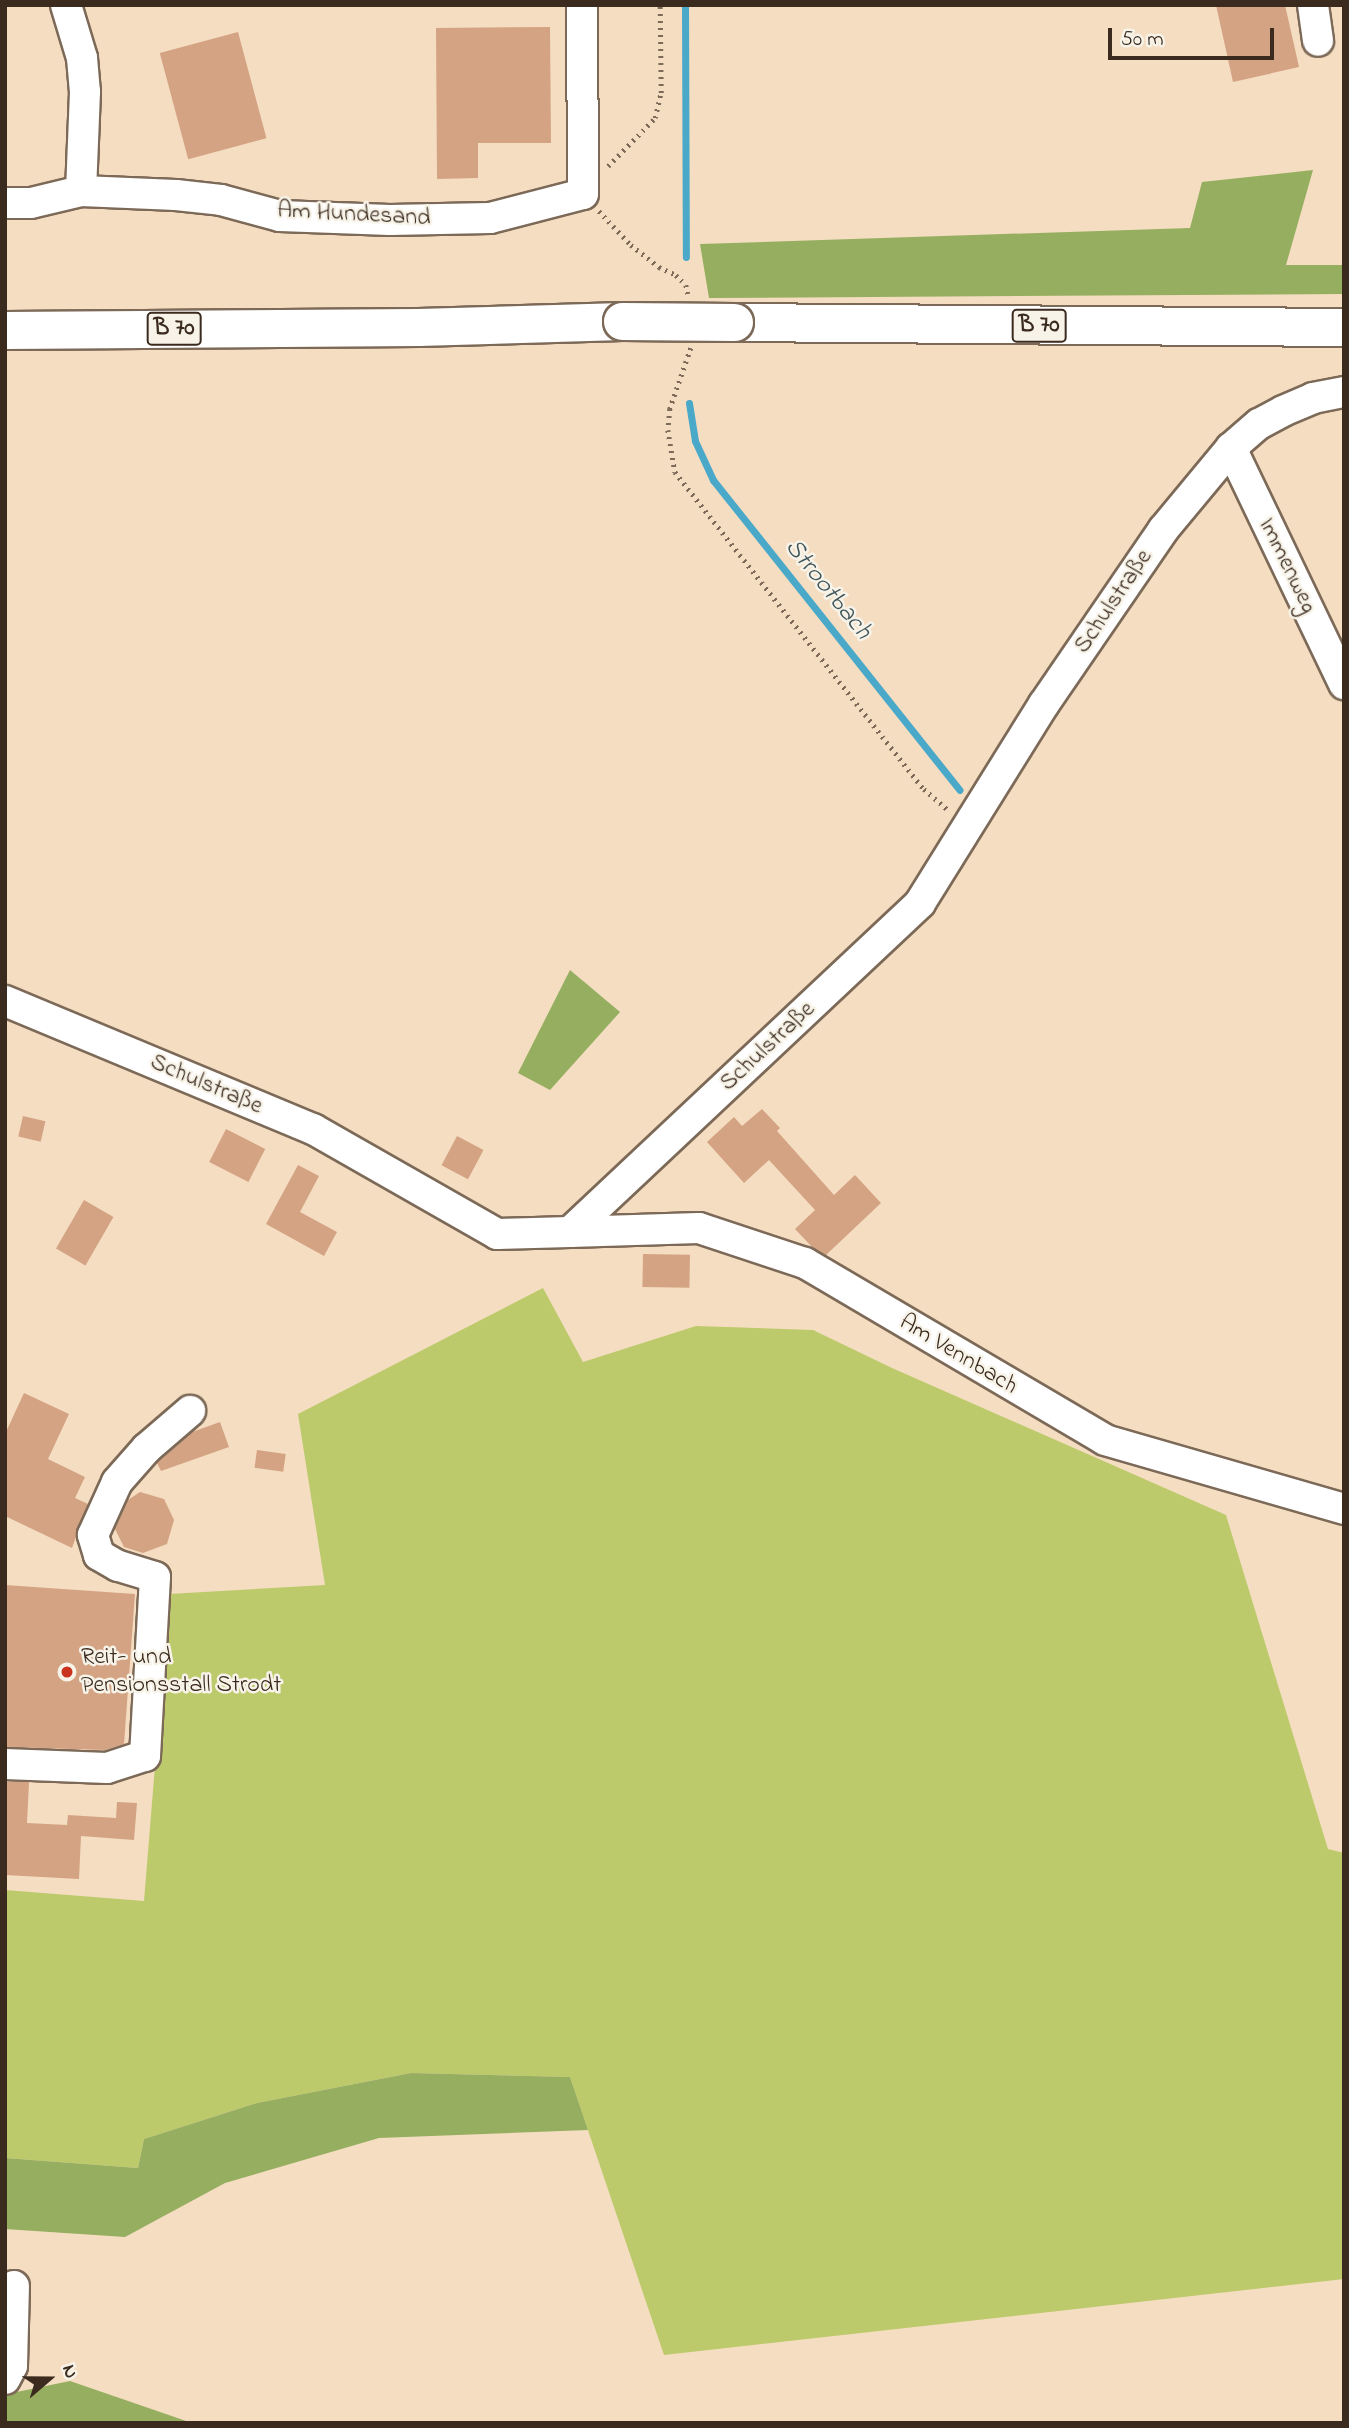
<!DOCTYPE html>
<meta charset="utf-8">
<style>
body{margin:0}
#map{position:relative;width:1349px;height:2428px;overflow:hidden;background:#f4ddc1;font-family:"Indie Flower",sans-serif}
div>[style]{position:absolute}
.green>*{inset:0;background:#bdca6b}
.forest>*{inset:0;background:#96ae5f}
.stream>*{height:7px;margin:-3.5px;padding:0 3.5px;transform-origin:3.5px;border-radius:3.5px;background:#4aa8c9}
.building>*{inset:0;background:#d4a383;transform-origin:0 0}
.path>*{height:4.5px;margin-top:-2.25px;transform-origin:0;background:repeating-linear-gradient(90deg,#7c6957 0 2px,transparent 0 7px)}
.roads{filter:drop-shadow(2px 0 #7c6957) drop-shadow(-2px 0 #7c6957) drop-shadow(0 2px #7c6957) drop-shadow(0 -2px #7c6957)}
.minor>*{height:30px;margin:-15px;padding:0 15px;transform-origin:15px;border-radius:15px;background:#fff}
.major>*{height:37px;margin:-18.5px;padding:0 18.5px;transform-origin:18.5px;border-radius:18.5px;background:#fff}
.bridges{filter:drop-shadow(2px 0 #7c6957) drop-shadow(-2px 0 #7c6957) drop-shadow(0 2px #7c6957) drop-shadow(0 -2px #7c6957)}
.major-bridge>*{height:37px;margin:-18.5px;padding:0 18.5px;transform-origin:18.5px;border-radius:18.5px;background:#fff}
.dots>*{width:19px;height:19px;translate:-50% -50%;box-sizing:border-box;border:4px solid #f7f3e8;border-radius:50%}
span{translate:-50% -50%;white-space:nowrap;text-align:center;line-height:1.15;-webkit-text-stroke:5px #f7f3e8;paint-order:stroke}
.shield-label span{padding:2px 5px;background:#f7f3e8;border:2px solid;border-radius:5px;-webkit-text-stroke-width:0}
.shield-label{font-size:23px;color:#3b2a1e;font-weight:700}
.street-label{font-size:24px;color:#3b2a1e}
.poi-label{font-size:24px;color:#3b2a1e}
.left{translate:0 -50%;text-align:left}
.water-label{font-size:26px;color:#40565a;font-style:italic}
.frame{position:absolute;inset:0;border:7px solid #3b2a1e;pointer-events:none}
.north{position:absolute;left:14px;top:2344px;width:70px;height:70px;-webkit-text-stroke:5px #f7f3e8;paint-order:stroke;rotate:70deg;font-size:19px;font-weight:700;line-height:28px;text-align:center;color:#3b2a1e}
.north::after{content:'';display:block;margin:auto;width:24px;height:32px;background:#3b2a1e;clip-path:polygon(50% 0,100% 100%,50% 72%,0 100%)}
.scale{position:absolute;left:1108px;top:28px;width:166px;height:32px;box-sizing:border-box;border:4px solid #3b2a1e;border-top:0;padding-left:9px;font-size:21px;line-height:24px;white-space:nowrap;color:#3b2a1e;-webkit-text-stroke:5px #f7f3e8;paint-order:stroke}
</style>
<div id="map">
<div class="green">
<div style="clip-path:polygon(543px 1288px,583px 1362px,696px 1326px,813px 1330px,892px 1368px,1226px 1515px,1328px 1849px,1344px 1853px,1344px 2279px,664px 2355px,570px 2077px,411px 2073px,257px 2103px,144px 2139px,138px 2168px,5px 2158px,5px 1890px,144px 1901px,169px 1594px,325px 1585px,298px 1414px)"></div>
</div>
<div class="forest">
<div style="clip-path:polygon(1313px 170px,1286px 265px,1344px 265px,1344px 294px,709px 298px,700px 244px,1190px 228px,1202px 182px)"></div>
<div style="clip-path:polygon(570px 970px,620px 1012px,550px 1090px,518px 1073px)"></div>
<div style="clip-path:polygon(411px 2073px,570px 2077px,588px 2130px,379px 2138px,225px 2183px,125px 2237px,5px 2229px,5px 2158px,138px 2168px,144px 2139px,257px 2103px)"></div>
<div style="clip-path:polygon(70px 2381px,192px 2423px,5px 2423px,7px 2394px)"></div>
</div>
<div class="stream">
<div style="left:685px;top:5px;width:252px;rotate:89.8deg"></div>
<div style="left:689px;top:403px;width:38px;rotate:81deg"></div>
<div style="left:695px;top:441px;width:43px;rotate:65.2deg"></div>
<div style="left:713px;top:480px;width:396px;rotate:51.5deg"></div>
</div>
<div class="building">
<div style="clip-path:polygon(1216px 5px,1285px 5px,1299px 67px,1233px 82px)"></div>
<div style="clip-path:polygon(550px 27px,551px 143px,478px 143px,478px 178px,437px 179px,436px 28px)"></div>
<div style="left:238px;top:32px;width:110px;height:81px;rotate:75deg"></div>
<div style="clip-path:polygon(762px 1109px,780px 1128px,777px 1131px,834px 1195px,855px 1175px,881px 1203px,826px 1255px,813px 1248px,795px 1229px,815px 1210px,769px 1160px,744px 1183px,707px 1142px,734px 1117px,742px 1126px)"></div>
<div style="left:23px;top:1116px;width:23px;height:21px;rotate:13deg"></div>
<div style="left:226px;top:1129px;width:44px;height:37px;rotate:27deg"></div>
<div style="left:457px;top:1136px;width:30px;height:33px;rotate:28deg"></div>
<div style="clip-path:polygon(298px 1165px,319px 1176px,300px 1212px,337px 1232px,324px 1256px,266px 1224px)"></div>
<div style="left:84px;top:1200px;width:34px;height:56px;rotate:30deg"></div>
<div style="left:643px;top:1254px;width:47px;height:33px;rotate:1deg"></div>
<div style="clip-path:polygon(24px 1393px,69px 1414px,48px 1459px,85px 1477px,75px 1498px,88px 1504px,72px 1548px,5px 1516px,5px 1434px)"></div>
<div style="clip-path:polygon(220px 1422px,229px 1447px,161px 1471px,157px 1463px,192px 1432px)"></div>
<div style="left:257px;top:1450px;width:29px;height:18px;rotate:8deg"></div>
<div style="clip-path:polygon(140px 1492px,164px 1499px,174px 1520px,167px 1544px,143px 1553px,124px 1547px,115px 1529px,128px 1500px)"></div>
<div style="clip-path:polygon(5px 1585px,135px 1594px,124px 1744px,105px 1750px,5px 1747px)"></div>
<div style="clip-path:polygon(5px 1782px,29px 1782px,27px 1823px,67px 1825px,68px 1815px,116px 1818px,117px 1802px,137px 1803px,134px 1840px,81px 1836px,79px 1879px,5px 1875px)"></div>
</div>
<div class="path">
<div style="left:608px;top:166px;width:67px;rotate:-45.6deg"></div>
<div style="left:655px;top:118px;width:26px;rotate:-77deg"></div>
<div style="left:661px;top:93px;width:88px;rotate:-90.7deg"></div>
<div style="left:599px;top:211px;width:47px;rotate:46.7deg"></div>
<div style="left:631px;top:245px;width:36px;rotate:38deg"></div>
<div style="left:659px;top:267px;width:19px;rotate:25deg"></div>
<div style="left:676px;top:275px;width:14px;rotate:45deg"></div>
<div style="left:686px;top:285px;width:9px;rotate:77deg"></div>
<div style="left:691px;top:348px;width:65px;rotate:109deg"></div>
<div style="left:670px;top:409px;width:21px;rotate:95deg"></div>
<div style="left:668px;top:430px;width:43px;rotate:80.5deg"></div>
<div style="left:675px;top:472px;width:403px;rotate:51.9deg"></div>
<div style="left:924px;top:789px;width:33px;rotate:41deg"></div>
</div>
<div class="roads">
<div class="minor">
<div style="left:66px;top:5px;width:55px;rotate:73.2deg"></div>
<div style="left:82px;top:58px;width:34px;rotate:85deg"></div>
<div style="left:85px;top:92px;width:99px;rotate:92.3deg"></div>
<div style="left:1313px;top:5px;width:36px;rotate:82deg"></div>
<div style="left:5px;top:203px;width:26px"></div>
<div style="left:31px;top:203px;width:51px;rotate:-13.5deg"></div>
<div style="left:81px;top:191px;width:95px;rotate:2.4deg"></div>
<div style="left:176px;top:195px;width:45px;rotate:6.3deg"></div>
<div style="left:221px;top:200px;width:61px;rotate:15.2deg"></div>
<div style="left:280px;top:216px;width:110px;rotate:2.1deg"></div>
<div style="left:390px;top:220px;width:100px;rotate:-1.1deg"></div>
<div style="left:490px;top:218px;width:96px;rotate:-14.5deg"></div>
<div style="left:583px;top:194px;width:189px;rotate:-90.3deg"></div>
<div style="left:1231px;top:448px;width:262px;rotate:64.4deg"></div>
<div style="left:5px;top:1001px;width:334px;rotate:22.6deg"></div>
<div style="left:313px;top:1129px;width:212px;rotate:29.7deg"></div>
<div style="left:497px;top:1234px;width:73px;rotate:-1.6deg"></div>
<div style="left:570px;top:1232px;width:480px;rotate:-43.2deg"></div>
<div style="left:920px;top:903px;width:234px;rotate:-58.1deg"></div>
<div style="left:1044px;top:704px;width:211px;rotate:-55.6deg"></div>
<div style="left:1163px;top:530px;width:107px;rotate:-50.3deg"></div>
<div style="left:1231px;top:448px;width:37px;rotate:-41deg"></div>
<div style="left:1259px;top:424px;width:27px;rotate:-28deg"></div>
<div style="left:1283px;top:411px;width:33px;rotate:-23deg"></div>
<div style="left:1313px;top:398px;width:32px;rotate:-11deg"></div>
<div style="left:570px;top:1232px;width:129px;rotate:-1.8deg"></div>
<div style="left:699px;top:1228px;width:112px;rotate:18.3deg"></div>
<div style="left:805px;top:1263px;width:348px;rotate:30.5deg"></div>
<div style="left:1105px;top:1440px;width:249px;rotate:16.1deg"></div>
<div style="left:5px;top:1764px;width:102px;rotate:2.2deg"></div>
<div style="left:107px;top:1768px;width:40px;rotate:-18deg"></div>
<div style="left:145px;top:1756px;width:179px;rotate:-86.8deg"></div>
<div style="left:155px;top:1577px;width:39px;rotate:-163deg"></div>
<div style="left:118px;top:1566px;width:22px;rotate:-150deg"></div>
<div style="left:99px;top:1555px;width:21px;rotate:-107deg"></div>
<div style="left:93px;top:1535px;width:58px;rotate:-65.6deg"></div>
<div style="left:117px;top:1482px;width:45px;rotate:-48.6deg"></div>
<div style="left:147px;top:1448px;width:57px;rotate:-40.7deg"></div>
<div style="left:5px;top:2379px;width:15px;rotate:-62deg"></div>
<div style="left:12px;top:2366px;width:80px;rotate:-88.6deg"></div>
</div>
<div class="major">
<div style="left:734px;top:322px;width:610px;rotate:0.47deg"></div>
<div style="left:5px;top:330px;width:413px;rotate:-0.4deg"></div>
<div style="left:418px;top:327px;width:204px;rotate:-1.7deg"></div>
</div>
</div>
<div class="bridges">
<div class="major-bridge">
<div style="left:622px;top:321px;width:112px;rotate:0.5deg"></div>
</div>
</div>
<div class="dots">
<div style="left:67px;top:1672px;background:#c8321e"></div>
</div>
<div class="shield-label">
<span style="left:1039px;top:326px">B 70</span>
<span style="left:174px;top:329px">B 70</span>
</div>
<div class="street-label">
<span style="left:354px;top:215px;rotate:3deg">Am Hundesand</span>
<span style="left:1287px;top:566px;rotate:64deg">Immenweg</span>
<span style="left:1114px;top:602px;rotate:-56deg">Schulstraße</span>
<span style="left:768px;top:1047px;rotate:-43deg">Schulstraße</span>
<span style="left:206px;top:1085px;rotate:23deg">Schulstraße</span>
<span style="left:958px;top:1355px;rotate:31deg">Am Vennbach</span>
</div>
<div class="poi-label">
<span class="left" style="left:81px;top:1672px">Reit- und<br>Pensionsstall Strodt</span>
</div>
<div class="water-label">
<span style="left:827px;top:590px;rotate:51deg">Strootbach</span>
</div>
<div class="frame"></div>
<div class="north">N</div>
<div class="scale">50 m</div>
</div>
